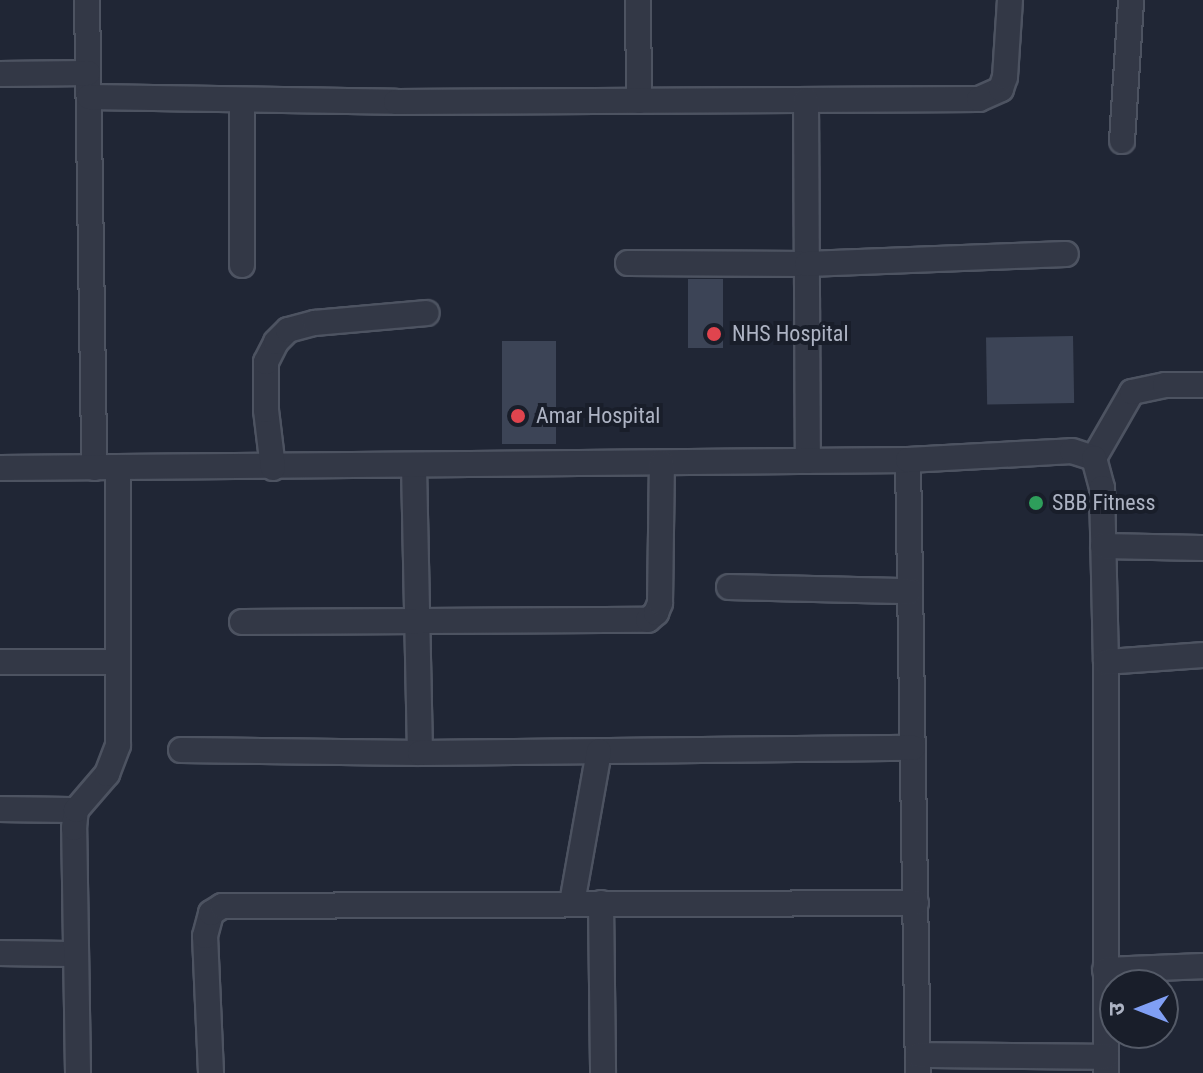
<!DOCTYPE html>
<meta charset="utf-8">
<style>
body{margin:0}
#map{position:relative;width:1203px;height:1073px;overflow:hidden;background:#202635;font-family:"Roboto Condensed","Noto Sans Devanagari",sans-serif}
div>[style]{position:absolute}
.building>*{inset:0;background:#3c4456;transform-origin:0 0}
.roads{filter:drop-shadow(2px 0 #4d5361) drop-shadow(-2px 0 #4d5361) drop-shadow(0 2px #4d5361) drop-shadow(0 -2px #4d5361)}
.minor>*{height:24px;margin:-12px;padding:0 12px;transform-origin:12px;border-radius:12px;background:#333846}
.dots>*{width:22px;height:22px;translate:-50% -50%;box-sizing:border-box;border:4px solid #191e2a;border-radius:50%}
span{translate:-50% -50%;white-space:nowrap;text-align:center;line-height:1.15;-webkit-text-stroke:8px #191e2a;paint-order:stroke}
.poi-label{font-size:22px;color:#adb3c3}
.left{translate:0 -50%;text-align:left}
.north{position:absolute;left:1099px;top:969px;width:80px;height:80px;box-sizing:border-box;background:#191e2a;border:2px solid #545a67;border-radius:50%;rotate:270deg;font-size:22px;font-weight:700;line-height:32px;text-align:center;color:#adb3c3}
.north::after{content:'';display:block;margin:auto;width:28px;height:36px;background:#809ff4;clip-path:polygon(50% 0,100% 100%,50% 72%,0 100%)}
</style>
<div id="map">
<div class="building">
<div style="left:688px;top:279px;width:35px;height:69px"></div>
<div style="left:1073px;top:336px;width:67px;height:87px;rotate:89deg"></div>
<div style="left:502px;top:341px;width:54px;height:103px"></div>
</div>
<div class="roads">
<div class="minor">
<div style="left:87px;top:0;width:468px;rotate:89.1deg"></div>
<div style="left:638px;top:0;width:101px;rotate:89.4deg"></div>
<div style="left:0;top:74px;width:88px;rotate:-0.7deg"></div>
<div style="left:89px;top:97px;width:307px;rotate:0.9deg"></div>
<div style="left:396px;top:102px;width:583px;rotate:-0.29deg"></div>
<div style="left:979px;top:99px;width:24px;rotate:-24deg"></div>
<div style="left:1001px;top:89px;width:13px;rotate:-72deg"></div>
<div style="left:1005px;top:77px;width:77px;rotate:-86.3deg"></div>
<div style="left:242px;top:100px;width:165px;rotate:90deg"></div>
<div style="left:806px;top:100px;width:361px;rotate:89.7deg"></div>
<div style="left:1122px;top:141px;width:141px;rotate:-86.3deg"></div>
<div style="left:628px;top:263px;width:179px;rotate:0.3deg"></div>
<div style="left:807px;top:264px;width:259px;rotate:-2.2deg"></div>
<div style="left:1094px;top:458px;width:76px;rotate:-60.1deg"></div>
<div style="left:1132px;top:392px;width:34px;rotate:-12deg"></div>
<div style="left:1165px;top:385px;width:38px"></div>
<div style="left:908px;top:460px;width:613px;rotate:89.07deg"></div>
<div style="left:414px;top:466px;width:287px;rotate:88.8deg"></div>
<div style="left:0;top:468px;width:908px;rotate:-0.5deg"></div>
<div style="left:908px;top:460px;width:164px;rotate:-3.1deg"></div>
<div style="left:1072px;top:451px;width:23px;rotate:18deg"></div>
<div style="left:1094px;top:458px;width:31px;rotate:75deg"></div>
<div style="left:1102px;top:488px;width:174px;rotate:88.7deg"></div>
<div style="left:1106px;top:662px;width:411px;rotate:90deg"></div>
<div style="left:273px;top:468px;width:58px;rotate:-96.9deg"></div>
<div style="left:266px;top:410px;width:48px;rotate:-90deg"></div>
<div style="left:266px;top:362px;width:22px;rotate:-63deg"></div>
<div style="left:276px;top:342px;width:17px;rotate:-45deg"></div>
<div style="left:288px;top:330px;width:28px;rotate:-15deg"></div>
<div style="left:315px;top:323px;width:112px;rotate:-5.1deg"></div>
<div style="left:1103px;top:546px;width:100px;rotate:1.1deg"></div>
<div style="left:729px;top:587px;width:181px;rotate:1.3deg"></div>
<div style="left:242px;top:622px;width:406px;rotate:-0.3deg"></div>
<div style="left:648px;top:620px;width:11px;rotate:-41deg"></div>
<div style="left:656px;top:613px;width:11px;rotate:-68deg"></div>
<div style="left:660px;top:603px;width:140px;rotate:-89.2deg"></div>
<div style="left:0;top:662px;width:118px"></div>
<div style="left:1106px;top:662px;width:97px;rotate:-4.1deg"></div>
<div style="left:181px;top:750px;width:239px;rotate:0.7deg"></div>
<div style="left:420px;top:753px;width:493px;rotate:-0.6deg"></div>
<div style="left:0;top:809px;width:76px;rotate:0.8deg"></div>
<div style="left:572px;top:903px;width:154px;rotate:-79.9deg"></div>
<div style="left:601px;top:903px;width:170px;rotate:89.3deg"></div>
<div style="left:0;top:953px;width:75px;rotate:0.8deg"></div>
<div style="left:1105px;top:970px;width:98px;rotate:-2.3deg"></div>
<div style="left:918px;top:1055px;width:188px;rotate:0.6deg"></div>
<div style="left:78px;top:1073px;width:245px;rotate:-90.9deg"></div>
<div style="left:74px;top:828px;width:18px;rotate:-84deg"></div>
<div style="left:76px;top:810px;width:48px;rotate:-49.3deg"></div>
<div style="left:107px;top:774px;width:31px;rotate:-69deg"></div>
<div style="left:118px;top:745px;width:277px;rotate:-90deg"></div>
<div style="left:211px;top:1073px;width:137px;rotate:-92.5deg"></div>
<div style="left:205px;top:936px;width:24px;rotate:-75deg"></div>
<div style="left:211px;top:913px;width:13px;rotate:-32deg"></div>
<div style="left:222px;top:906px;width:694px;rotate:-0.25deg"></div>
</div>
</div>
<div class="dots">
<div style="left:714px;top:334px;background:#e0444e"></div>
<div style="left:518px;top:416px;background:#e0444e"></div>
<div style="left:1036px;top:503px;background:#2e9e5b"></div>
</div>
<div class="poi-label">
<span class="left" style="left:732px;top:334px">NHS Hospital</span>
<span class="left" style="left:536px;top:416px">Amar Hospital</span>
<span class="left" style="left:1052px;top:503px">SBB Fitness</span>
</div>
<div class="north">उ</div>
</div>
